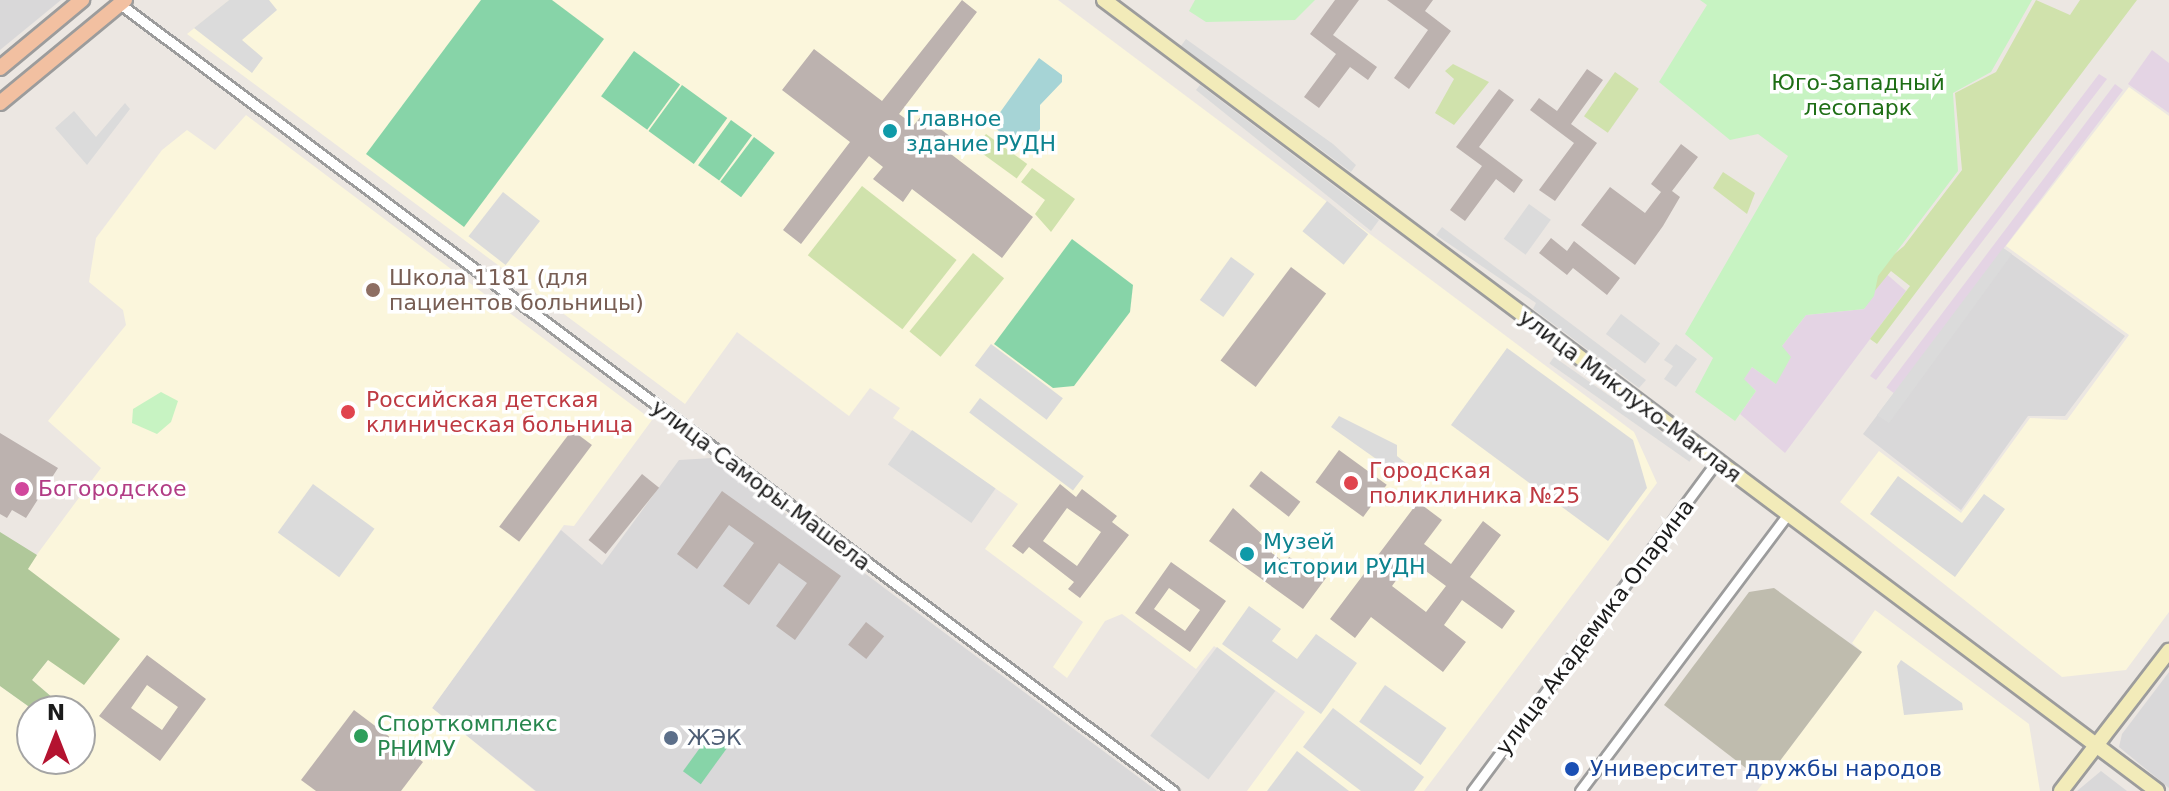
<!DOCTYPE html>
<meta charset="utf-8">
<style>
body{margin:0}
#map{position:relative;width:2169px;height:791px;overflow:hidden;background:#ece7e2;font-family:"DejaVu Sans",sans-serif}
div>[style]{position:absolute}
.residential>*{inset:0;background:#d9d8d9}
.industrial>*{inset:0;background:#e4d4e4;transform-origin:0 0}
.education>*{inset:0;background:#fbf6dc}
.construction>*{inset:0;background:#bfbcae}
.grass>*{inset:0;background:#d0e2ac;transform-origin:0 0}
.forest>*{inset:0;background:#b0c89a}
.park>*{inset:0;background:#c7f3c2}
.pitch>*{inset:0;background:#87d4a8;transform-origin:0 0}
.parking>*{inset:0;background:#dbdbdb;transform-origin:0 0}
.water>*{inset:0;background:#a6d4d6}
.building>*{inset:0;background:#bcb2af;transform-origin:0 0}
.roads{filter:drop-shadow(2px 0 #9c9c9c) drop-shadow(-2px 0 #9c9c9c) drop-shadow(0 2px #9c9c9c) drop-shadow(0 -2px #9c9c9c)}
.street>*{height:9px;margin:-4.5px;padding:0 4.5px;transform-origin:4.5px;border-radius:4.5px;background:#fff}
.secondary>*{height:14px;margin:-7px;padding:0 7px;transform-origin:7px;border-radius:7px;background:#f2ebb9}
.primary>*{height:14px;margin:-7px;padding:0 7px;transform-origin:7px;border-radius:7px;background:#f2c0a1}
.dots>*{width:22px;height:22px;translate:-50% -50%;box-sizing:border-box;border:4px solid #fff;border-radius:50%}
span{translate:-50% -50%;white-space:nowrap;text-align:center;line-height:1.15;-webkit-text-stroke:7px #fff;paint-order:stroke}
.park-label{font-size:22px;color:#1e6e15}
.culture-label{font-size:22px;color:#0d838f}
.left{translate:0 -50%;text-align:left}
.education-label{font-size:22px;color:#785e54}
.street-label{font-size:22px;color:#1b1b1b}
.health-label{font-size:22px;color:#be3a42}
.hotel-label{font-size:22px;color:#b23c85}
.leisure-label{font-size:22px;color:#27864d}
.service-label{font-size:22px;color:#4e5e75}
.transit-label{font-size:22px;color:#164399}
.north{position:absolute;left:16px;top:695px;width:80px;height:80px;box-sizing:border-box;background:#fff;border:2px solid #a4a4a4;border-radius:50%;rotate:0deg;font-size:22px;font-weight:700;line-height:32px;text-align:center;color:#1b1b1b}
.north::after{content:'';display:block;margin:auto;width:28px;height:36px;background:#b41330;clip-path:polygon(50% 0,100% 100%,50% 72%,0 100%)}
</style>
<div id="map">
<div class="residential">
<div style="clip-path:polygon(0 0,61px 0,0 50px)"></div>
<div style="clip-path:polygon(2003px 248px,2125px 336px,2065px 416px,2028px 416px,1961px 510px,1863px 434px)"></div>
<div style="clip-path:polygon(712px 458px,891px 593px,1157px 791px,536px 791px,432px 708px,561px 530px,602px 565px,679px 460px)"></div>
<div style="clip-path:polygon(2169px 672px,2169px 788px,2119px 747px,2122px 734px)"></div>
<div style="clip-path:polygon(2101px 771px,2127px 791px,2077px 791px)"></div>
</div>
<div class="industrial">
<div style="clip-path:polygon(2152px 50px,2169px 63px,2169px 113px,2128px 84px)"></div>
<div style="clip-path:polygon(2099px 74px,2107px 79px,1876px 380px,1870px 376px)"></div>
<div style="left:2115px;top:84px;width:10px;height:380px;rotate:37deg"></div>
<div style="clip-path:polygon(1883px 271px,1906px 291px,1785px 453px,1740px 414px,1756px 391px,1743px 379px,1752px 367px,1775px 383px,1782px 346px,1806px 315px,1864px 309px)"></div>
</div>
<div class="education">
<div style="clip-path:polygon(229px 0,1058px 0,1634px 432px,1657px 483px,1424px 791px,1247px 791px,1305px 712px,1214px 646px,1196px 669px,1122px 614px,1105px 621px,1067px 678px,1053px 667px,1083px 622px,985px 549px,1018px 504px,893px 418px,900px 408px,870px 388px,849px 416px,737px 332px,685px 404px,187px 34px)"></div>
<div style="clip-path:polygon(2129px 87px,2169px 116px,2169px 612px,2126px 670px,2062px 677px,1840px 502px,1879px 451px,1961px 513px,2030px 418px,2067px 420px,2129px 335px,2006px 246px)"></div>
<div style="clip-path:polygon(246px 115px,652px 420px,574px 526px,564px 525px,432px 708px,535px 791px,0 791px,0 686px,35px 711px,32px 759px,80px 759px,80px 711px,68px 711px,32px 680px,48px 660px,27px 568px,101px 468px,48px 421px,126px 325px,123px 310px,89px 282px,96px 238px,162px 150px,187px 130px,215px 150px)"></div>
<div style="clip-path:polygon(1875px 610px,2029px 724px,2040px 791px,1757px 791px,1862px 652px,1852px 643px)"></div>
</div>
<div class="construction">
<div style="clip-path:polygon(1774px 588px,1862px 652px,1764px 782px,1664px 705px,1749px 592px)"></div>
</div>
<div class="grass">
<div style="clip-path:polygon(2036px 0,2070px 15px,2080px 0,2137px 0,1877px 344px,1870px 339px,1910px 286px,1891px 271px,1869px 298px,1878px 268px,1904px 246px,1962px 170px,1955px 93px,1996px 72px)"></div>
<div style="clip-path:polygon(1453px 64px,1489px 82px,1454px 125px,1435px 113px,1454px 79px,1445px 71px)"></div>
<div style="left:1615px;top:72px;width:29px;height:54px;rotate:35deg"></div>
<div style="left:986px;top:134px;width:51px;height:18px;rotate:36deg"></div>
<div style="clip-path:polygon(1032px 168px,1075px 199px,1051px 232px,1035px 214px,1045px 200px,1021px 182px)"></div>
<div style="clip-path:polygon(1723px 172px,1755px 193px,1747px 214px,1713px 188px)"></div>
<div style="left:862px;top:186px;width:120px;height:88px;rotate:38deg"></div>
<div style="left:973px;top:253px;width:40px;height:101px;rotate:39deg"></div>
</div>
<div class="forest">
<div style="clip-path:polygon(0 532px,37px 555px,28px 569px,120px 639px,84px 685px,48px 660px,32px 680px,68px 711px,35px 711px,0 686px)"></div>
</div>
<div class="park">
<div style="clip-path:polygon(1195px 0,1315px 0,1295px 20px,1206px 22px,1189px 11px)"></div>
<div style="clip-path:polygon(1700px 0,2032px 0,1991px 72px,1953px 93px,1958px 171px,1878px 276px,1874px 296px,1864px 309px,1806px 315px,1782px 346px,1791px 357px,1776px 384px,1752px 367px,1744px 379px,1756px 391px,1735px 421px,1695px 392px,1713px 358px,1685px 334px,1788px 156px,1758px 134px,1730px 140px,1659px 82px,1707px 5px)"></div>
<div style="clip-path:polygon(161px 392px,178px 401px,171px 422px,157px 434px,132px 423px,133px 409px)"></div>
</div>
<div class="pitch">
<div style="clip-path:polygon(481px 0,552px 0,604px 39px,464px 227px,366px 154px)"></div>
<div style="left:634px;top:51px;width:57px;height:56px;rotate:36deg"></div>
<div style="left:682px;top:85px;width:56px;height:57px;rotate:36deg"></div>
<div style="left:731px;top:120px;width:26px;height:56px;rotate:36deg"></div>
<div style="left:754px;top:137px;width:26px;height:56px;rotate:37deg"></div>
<div style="clip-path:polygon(1072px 239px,1133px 285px,1130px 312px,1074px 386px,1053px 388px,994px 344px)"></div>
<div style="left:710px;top:734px;width:22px;height:46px;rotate:36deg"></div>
</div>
<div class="parking">
<div style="clip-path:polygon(229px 0,269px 0,277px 10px,242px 40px,263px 58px,252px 73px,194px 28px)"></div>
<div style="clip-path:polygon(1186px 39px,1333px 144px,1356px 165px,1351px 172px,1181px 46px)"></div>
<div style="clip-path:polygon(1200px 85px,1379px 220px,1371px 231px,1196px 90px)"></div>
<div style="clip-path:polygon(125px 103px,130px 109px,87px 165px,55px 128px,74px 111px,96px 137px)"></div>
<div style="left:503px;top:192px;width:47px;height:56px;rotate:38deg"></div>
<div style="left:1327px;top:201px;width:53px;height:39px;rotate:39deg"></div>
<div style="left:1529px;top:204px;width:27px;height:43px;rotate:36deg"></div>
<div style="clip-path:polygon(1442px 227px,1646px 380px,1639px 388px,1533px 309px,1536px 303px,1436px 235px)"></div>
<div style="clip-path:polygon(2003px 248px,2012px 254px,1889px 423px,1877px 415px)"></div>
<div style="left:1231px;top:257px;width:29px;height:53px;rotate:36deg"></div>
<div style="left:1621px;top:314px;width:49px;height:25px;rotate:37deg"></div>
<div style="left:991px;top:344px;width:90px;height:27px;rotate:37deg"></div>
<div style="clip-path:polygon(1676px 344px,1697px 359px,1676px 387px,1664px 379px,1673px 366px,1664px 360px)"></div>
<div style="clip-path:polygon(1507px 348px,1633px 440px,1647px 488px,1608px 541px,1451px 425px)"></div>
<div style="left:1554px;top:357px;width:171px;height:8px;rotate:35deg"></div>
<div style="left:980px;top:398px;width:130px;height:18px;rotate:37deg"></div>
<div style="clip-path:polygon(1339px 416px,1397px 445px,1397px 456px,1412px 468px,1403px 478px,1331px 427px)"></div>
<div style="left:912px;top:430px;width:102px;height:42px;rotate:35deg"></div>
<div style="clip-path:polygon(1898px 476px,1962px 523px,1984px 494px,2005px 509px,1955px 577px,1870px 514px)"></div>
<div style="left:313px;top:484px;width:76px;height:60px;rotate:36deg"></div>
<div style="clip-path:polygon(1249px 606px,1281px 629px,1272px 641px,1297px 659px,1316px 634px,1357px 663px,1321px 714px,1222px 644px)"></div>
<div style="left:1217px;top:647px;width:73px;height:111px;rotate:37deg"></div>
<div style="clip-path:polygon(1901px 660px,1962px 703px,1963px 710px,1904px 715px,1897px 666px)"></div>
<div style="left:1385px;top:685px;width:75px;height:45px;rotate:35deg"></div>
<div style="clip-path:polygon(1333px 708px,1424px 777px,1414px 791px,1361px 791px,1303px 747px)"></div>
<div style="clip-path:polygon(1297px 751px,1349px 791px,1267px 791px)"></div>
</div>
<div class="water">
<div style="clip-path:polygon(1039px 58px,1062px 75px,1062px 82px,1040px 105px,1040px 129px,1033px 138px,1013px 142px,991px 125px)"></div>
</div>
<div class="building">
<div style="clip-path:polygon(962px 0,977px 12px,899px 114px,914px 125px,922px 115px,951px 137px,943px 148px,1033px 217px,1002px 258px,912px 189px,903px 202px,873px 179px,883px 167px,869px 156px,801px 244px,783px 230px,850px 142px,782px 90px,814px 49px,882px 101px)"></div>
<div style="clip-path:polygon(1335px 0,1359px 0,1333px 35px,1377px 67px,1368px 80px,1350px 67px,1319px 108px,1304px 97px,1336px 54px,1310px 34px)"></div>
<div style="clip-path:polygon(1387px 0,1433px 0,1425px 11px,1451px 31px,1409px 89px,1394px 78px,1428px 30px)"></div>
<div style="clip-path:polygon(1587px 69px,1603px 80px,1571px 124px,1597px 143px,1555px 201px,1539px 190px,1574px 143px,1530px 110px,1539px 98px,1557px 111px)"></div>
<div style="clip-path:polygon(1499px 89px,1514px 100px,1479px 147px,1523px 180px,1514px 193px,1496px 179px,1465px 221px,1450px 210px,1482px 166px,1456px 147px)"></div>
<div style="clip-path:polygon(1681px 144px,1698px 157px,1672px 191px,1680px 197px,1663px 226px,1635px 265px,1581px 225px,1610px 187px,1645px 213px,1661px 192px,1651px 184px)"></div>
<div style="clip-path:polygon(1551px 238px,1567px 251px,1574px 241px,1620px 278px,1607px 295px,1573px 268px,1567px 275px,1539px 253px)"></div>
<div style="left:1291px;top:267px;width:44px;height:117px;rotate:37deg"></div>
<div style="left:572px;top:430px;width:25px;height:121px;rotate:37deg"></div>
<div style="clip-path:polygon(0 433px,58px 468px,26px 518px,12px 510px,7px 518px,0 514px)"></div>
<div style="left:1339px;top:450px;width:59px;height:40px;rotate:36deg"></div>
<div style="left:1261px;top:471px;width:50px;height:19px;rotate:38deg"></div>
<div style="left:642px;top:474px;width:22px;height:85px;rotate:39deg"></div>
<div style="clip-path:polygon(evenodd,1060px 484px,1076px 497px,1082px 489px,1117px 516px,1112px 522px,1129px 535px,1080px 598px,1068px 589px,1074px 582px,1029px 547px,1023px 554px,1012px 546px,1060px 484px,1067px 508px,1101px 532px,1077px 566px,1043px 541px,1067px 508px)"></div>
<div style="clip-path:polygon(722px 491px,841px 576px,795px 640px,776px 626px,807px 583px,779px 563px,749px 605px,723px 586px,754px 543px,729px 525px,697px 569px,677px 554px)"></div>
<div style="clip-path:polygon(evenodd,1418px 502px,1442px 520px,1424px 544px,1451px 564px,1483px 521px,1501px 535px,1470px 577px,1515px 611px,1502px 629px,1462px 600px,1444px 625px,1466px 642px,1443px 672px,1371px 617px,1355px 638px,1330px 619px,1418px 502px,1411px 560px,1446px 586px,1426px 612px,1392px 586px,1411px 560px)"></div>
<div style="clip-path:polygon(1233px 508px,1264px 536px,1259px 543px,1285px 563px,1289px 557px,1326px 578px,1303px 609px,1209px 541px)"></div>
<div style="clip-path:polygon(evenodd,1171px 562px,1226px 601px,1190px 652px,1135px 613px,1171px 562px,1169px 588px,1200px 610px,1185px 631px,1154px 609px,1169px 588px)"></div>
<div style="left:866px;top:622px;width:23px;height:29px;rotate:38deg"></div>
<div style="clip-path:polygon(evenodd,147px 655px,206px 699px,160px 761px,99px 716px,147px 655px,147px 685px,178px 707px,162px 730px,131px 708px,147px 685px)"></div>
<div style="clip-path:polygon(354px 710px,423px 762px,401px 791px,316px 791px,301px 780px)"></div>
</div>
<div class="roads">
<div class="street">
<div style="left:120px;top:4px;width:1315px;rotate:36.77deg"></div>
<div style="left:1472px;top:791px;width:411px;rotate:-53.4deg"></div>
<div style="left:1580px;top:791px;width:346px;rotate:-53.1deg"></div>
</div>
<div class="secondary">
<div style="left:1104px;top:0;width:1317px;rotate:36.91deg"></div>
<div style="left:2061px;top:791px;width:177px;rotate:-52.4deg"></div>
</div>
<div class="primary">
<div style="left:0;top:68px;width:107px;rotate:-39.7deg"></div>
<div style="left:0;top:103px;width:162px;rotate:-39.5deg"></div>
</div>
</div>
<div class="dots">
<div style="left:890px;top:131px;background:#0f9aa8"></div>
<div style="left:373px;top:290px;background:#8d6e63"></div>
<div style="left:348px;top:412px;background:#e0444e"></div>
<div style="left:1351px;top:483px;background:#e0444e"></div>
<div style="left:22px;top:489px;background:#d1479c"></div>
<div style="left:1247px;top:554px;background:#0f9aa8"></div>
<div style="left:361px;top:736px;background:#2e9e5b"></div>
<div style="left:671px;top:738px;background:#5c6f8a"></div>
<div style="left:1572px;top:769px;background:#1a4fb4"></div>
</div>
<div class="park-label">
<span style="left:1858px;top:95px">Юго-Западный<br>лесопарк</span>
</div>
<div class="culture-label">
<span class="left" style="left:906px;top:131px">Главное<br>здание РУДН</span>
<span class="left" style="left:1263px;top:554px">Музей<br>истории РУДН</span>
</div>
<div class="education-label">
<span class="left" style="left:389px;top:290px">Школа 1181 (для<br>пациентов больницы)</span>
</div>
<div class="street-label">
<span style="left:1630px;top:396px;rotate:37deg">улица Миклухо-Маклая</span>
<span style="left:761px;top:485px;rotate:37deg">улица Саморы Машела</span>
<span style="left:1595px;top:627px;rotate:-53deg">улица Академика Опарина</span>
</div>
<div class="health-label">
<span class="left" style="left:366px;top:412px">Российская детская<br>клиническая больница</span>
<span class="left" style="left:1369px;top:483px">Городская<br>поликлиника №25</span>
</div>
<div class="hotel-label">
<span class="left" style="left:38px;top:489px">Богородское</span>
</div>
<div class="leisure-label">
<span class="left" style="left:377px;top:736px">Спорткомплекс<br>РНИМУ</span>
</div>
<div class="service-label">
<span class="left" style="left:687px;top:738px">ЖЭК</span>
</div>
<div class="transit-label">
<span class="left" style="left:1590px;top:769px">Университет дружбы народов</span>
</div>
<div class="north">N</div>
</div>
